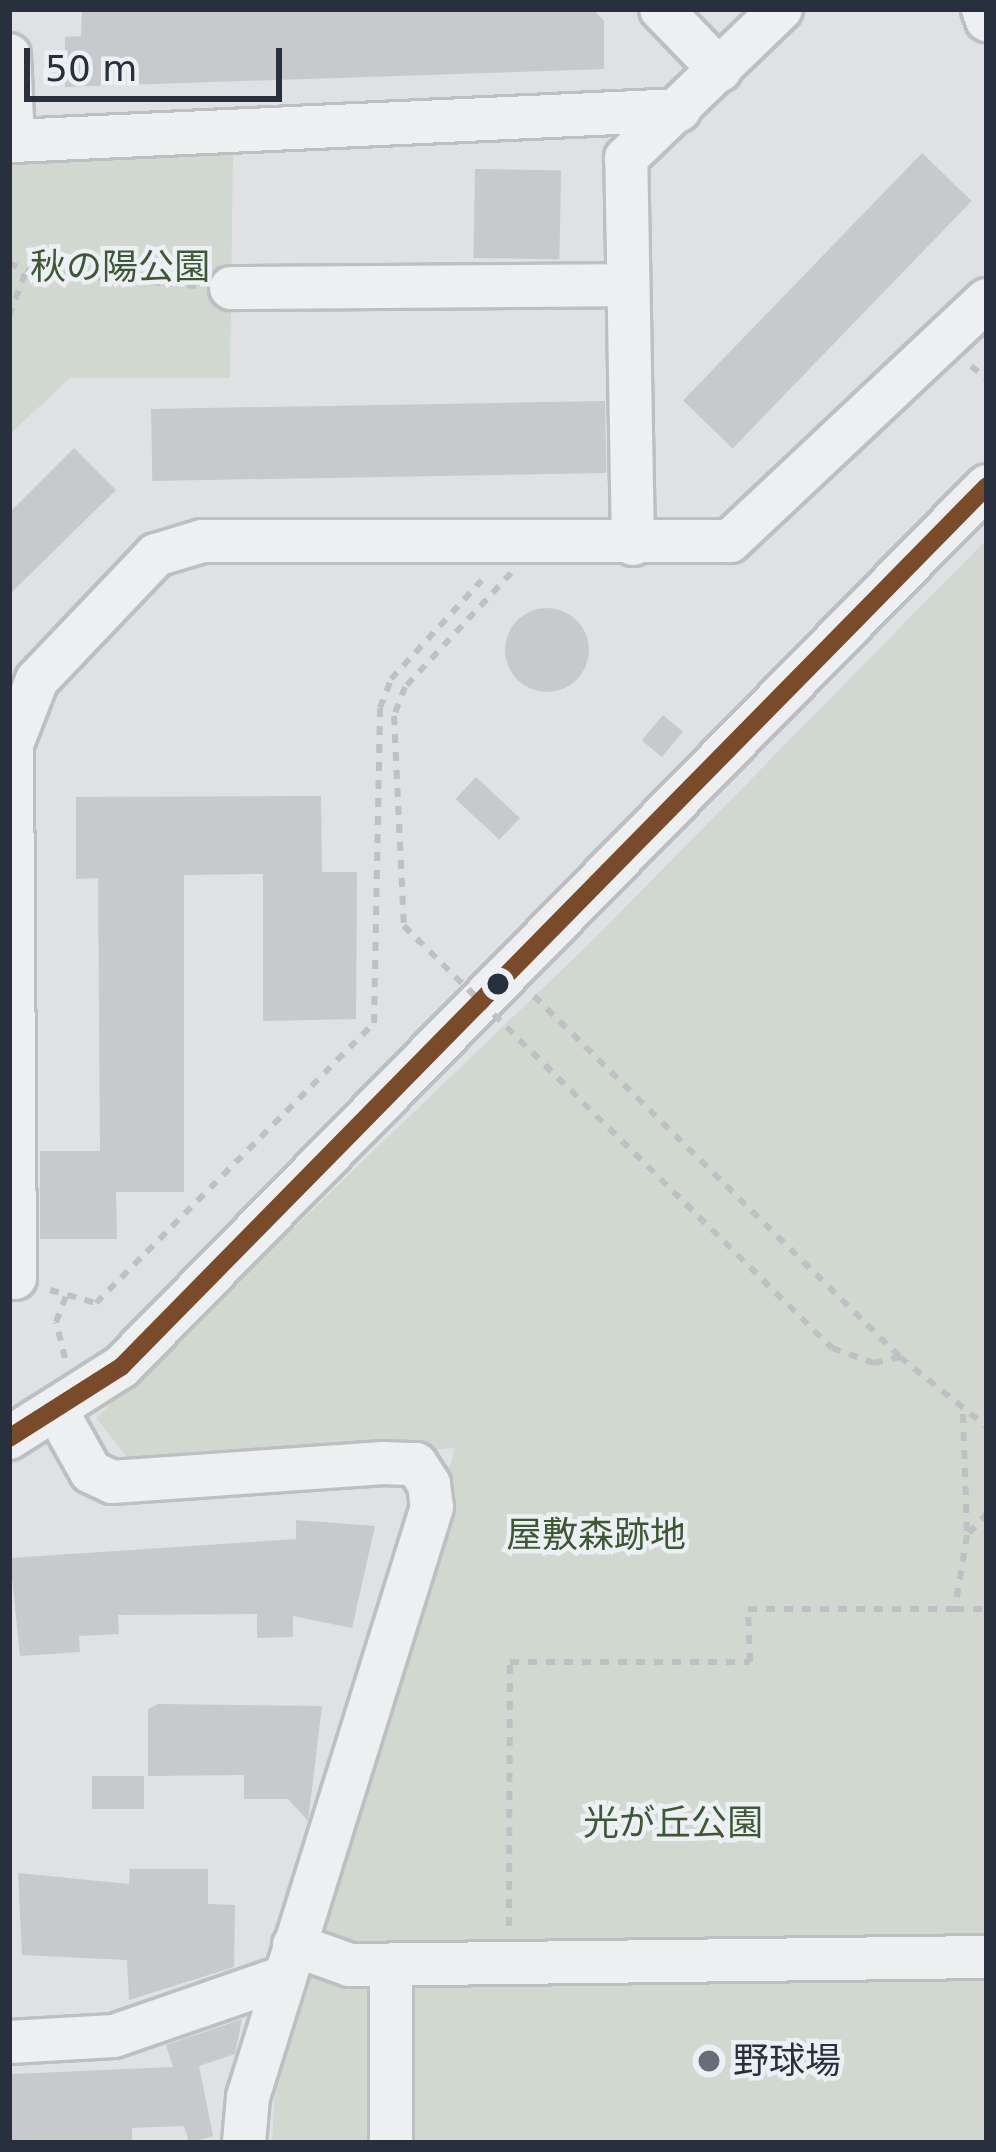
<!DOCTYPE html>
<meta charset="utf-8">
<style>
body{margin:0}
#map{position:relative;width:996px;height:2152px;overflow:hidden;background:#dfe1e4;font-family:"DejaVu Sans","Noto Sans JP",sans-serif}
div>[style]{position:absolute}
.green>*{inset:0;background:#d0d8cf}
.building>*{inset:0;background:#c7c9cc;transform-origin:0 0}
.round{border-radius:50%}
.path>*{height:6px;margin-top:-3px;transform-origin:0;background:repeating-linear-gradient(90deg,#bec0c4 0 9px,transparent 0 18px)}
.roads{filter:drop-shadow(3px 0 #bdbfc2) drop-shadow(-3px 0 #bdbfc2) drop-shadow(0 3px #bdbfc2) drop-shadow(0 -3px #bdbfc2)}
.minor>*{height:42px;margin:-21px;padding:0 21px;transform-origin:21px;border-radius:21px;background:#eeeff1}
.path-bridge>*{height:6px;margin-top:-3px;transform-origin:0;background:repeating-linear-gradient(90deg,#bec0c4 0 9px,transparent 0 18px)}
.bus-1>*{height:18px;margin:-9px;padding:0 9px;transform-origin:9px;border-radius:9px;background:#7a4b2a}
.dots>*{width:33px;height:33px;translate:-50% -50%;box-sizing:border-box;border:6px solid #ecf0f4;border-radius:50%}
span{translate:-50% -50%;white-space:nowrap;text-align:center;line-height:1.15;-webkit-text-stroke:9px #ecf0f4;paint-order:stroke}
.park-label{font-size:36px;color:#3e5735}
.poi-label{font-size:36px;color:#27303c}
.left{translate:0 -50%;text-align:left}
.frame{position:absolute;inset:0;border:12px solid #27303c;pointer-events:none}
.scale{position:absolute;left:24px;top:48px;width:258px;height:54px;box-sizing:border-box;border:6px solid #27303c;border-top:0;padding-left:15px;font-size:36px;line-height:42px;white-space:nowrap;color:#27303c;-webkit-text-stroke:9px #ecf0f4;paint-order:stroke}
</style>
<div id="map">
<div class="green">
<div style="clip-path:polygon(233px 147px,230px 378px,70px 378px,9px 435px,9px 159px)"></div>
<div style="clip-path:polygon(987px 539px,987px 2143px,272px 2143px,276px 2065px,455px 1448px,135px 1467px,96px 1418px,593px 940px)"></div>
</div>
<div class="building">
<div style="clip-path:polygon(82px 9px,593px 9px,604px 21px,604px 69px,65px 87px,65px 37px,81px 36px)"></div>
<div style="left:922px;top:153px;width:69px;height:344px;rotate:44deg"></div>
<div style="left:475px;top:169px;width:86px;height:89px;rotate:1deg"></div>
<div style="left:605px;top:401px;width:72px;height:454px;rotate:89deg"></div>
<div style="clip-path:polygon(74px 448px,116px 490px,9px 595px,9px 513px)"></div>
<div class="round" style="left:505px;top:608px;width:84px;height:84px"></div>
<div style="left:663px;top:715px;width:26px;height:33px;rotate:40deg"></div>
<div style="left:476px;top:777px;width:60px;height:30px;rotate:43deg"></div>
<div style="clip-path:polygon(321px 796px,322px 872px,357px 872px,356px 1019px,263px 1021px,263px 874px,184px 875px,184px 1192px,116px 1192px,117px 1239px,40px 1239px,40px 1151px,100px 1151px,98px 878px,76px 879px,76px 797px)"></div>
<div style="clip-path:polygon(296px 1520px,375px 1526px,352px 1628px,293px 1616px,293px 1637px,257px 1638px,257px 1614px,118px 1615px,119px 1634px,79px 1636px,80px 1652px,20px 1656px,10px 1558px,296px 1539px)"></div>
<div style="clip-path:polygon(158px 1704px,322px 1706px,308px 1821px,288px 1799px,244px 1799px,244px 1775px,148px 1776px,148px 1709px)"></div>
<div style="left:92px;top:1776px;width:52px;height:33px"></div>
<div style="clip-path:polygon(130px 1869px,208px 1869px,208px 1904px,235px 1905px,234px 1967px,129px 2000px,127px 1960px,22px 1955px,18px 1873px,129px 1884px)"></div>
<div style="clip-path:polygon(242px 2019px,235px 2054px,199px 2066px,213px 2136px,189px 2143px,184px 2126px,132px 2128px,132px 2140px,9px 2143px,12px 2074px,173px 2067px,166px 2045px)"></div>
</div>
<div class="path">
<div style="left:9px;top:263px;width:22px;rotate:24deg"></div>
<div style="left:9px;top:316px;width:48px;rotate:-69.3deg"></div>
<div style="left:26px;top:271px;width:171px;rotate:5deg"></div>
<div style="left:971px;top:366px;width:21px;rotate:39deg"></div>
<div style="left:534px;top:996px;width:514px;rotate:44.61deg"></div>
<div style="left:900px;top:1357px;width:112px;rotate:38.8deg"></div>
<div style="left:50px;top:1290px;width:48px;rotate:15.8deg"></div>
<div style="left:96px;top:1303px;width:395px;rotate:-45.2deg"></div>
<div style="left:374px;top:1023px;width:315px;rotate:-88.9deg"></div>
<div style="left:380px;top:708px;width:31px;rotate:-69deg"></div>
<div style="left:391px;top:679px;width:134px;rotate:-47.4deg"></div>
<div style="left:65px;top:1358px;width:37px;rotate:-104deg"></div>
<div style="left:56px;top:1322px;width:28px;rotate:-69deg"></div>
<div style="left:963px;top:1414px;width:121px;rotate:88.1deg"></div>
<div style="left:967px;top:1535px;width:75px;rotate:99.2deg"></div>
<div style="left:955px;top:1609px;width:32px"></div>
<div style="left:969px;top:1533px;width:27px;rotate:-48deg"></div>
<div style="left:509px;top:1926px;width:264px;rotate:-89.8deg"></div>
<div style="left:510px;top:1662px;width:240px"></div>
<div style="left:750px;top:1662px;width:53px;rotate:-92.2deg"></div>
<div style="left:748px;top:1609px;width:207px"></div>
</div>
<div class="roads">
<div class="minor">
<div style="left:661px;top:9px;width:85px;rotate:46deg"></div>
<div style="left:983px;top:9px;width:12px;rotate:70deg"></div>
<div style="left:9px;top:55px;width:86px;rotate:87.3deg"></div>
<div style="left:13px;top:141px;width:667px;rotate:-2.66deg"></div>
<div style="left:231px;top:288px;width:397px;rotate:-0.4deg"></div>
<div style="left:633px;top:544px;width:386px;rotate:-91deg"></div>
<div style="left:626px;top:158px;width:215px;rotate:-43.9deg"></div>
<div style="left:15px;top:1278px;width:534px;rotate:-90.32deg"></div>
<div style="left:12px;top:744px;width:69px;rotate:-68.7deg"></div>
<div style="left:37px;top:680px;width:173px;rotate:-46.4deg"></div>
<div style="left:156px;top:555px;width:48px;rotate:-16.9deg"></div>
<div style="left:202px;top:541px;width:528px"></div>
<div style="left:730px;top:541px;width:352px;rotate:-43.2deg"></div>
<div style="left:59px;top:1415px;width:65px;rotate:60.7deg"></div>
<div style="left:91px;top:1472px;width:23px;rotate:25deg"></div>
<div style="left:112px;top:1482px;width:272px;rotate:-4deg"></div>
<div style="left:383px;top:1463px;width:33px;rotate:2deg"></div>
<div style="left:416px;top:1464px;width:24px;rotate:57deg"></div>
<div style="left:429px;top:1484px;width:23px;rotate:83deg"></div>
<div style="left:432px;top:1507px;width:618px;rotate:107.32deg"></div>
<div style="left:248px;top:2097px;width:46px;rotate:95deg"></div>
<div style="left:9px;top:1438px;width:133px;rotate:-32.4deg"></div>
<div style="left:121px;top:1367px;width:1235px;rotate:-45.49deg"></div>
<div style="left:294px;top:1945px;width:59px;rotate:19.7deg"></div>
<div style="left:350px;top:1965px;width:637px;rotate:-0.72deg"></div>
<div style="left:9px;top:2042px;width:105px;rotate:-3.3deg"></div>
<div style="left:114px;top:2036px;width:180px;rotate:-19.1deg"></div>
<div style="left:391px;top:2143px;width:178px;rotate:-90deg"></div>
</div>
</div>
<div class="path-bridge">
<div style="left:511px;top:573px;width:156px;rotate:132.9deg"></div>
<div style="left:405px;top:687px;width:31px;rotate:111deg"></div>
<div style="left:394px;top:716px;width:210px;rotate:87.3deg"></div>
<div style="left:404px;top:926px;width:601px;rotate:44.6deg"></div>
<div style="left:832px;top:1348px;width:45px;rotate:19.7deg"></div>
<div style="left:874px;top:1363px;width:27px;rotate:-13deg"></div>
</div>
<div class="bus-1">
<div style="left:9px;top:1438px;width:133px;rotate:-32.4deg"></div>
<div style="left:121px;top:1367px;width:1235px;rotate:-45.49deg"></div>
</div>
<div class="dots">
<div style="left:498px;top:984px;background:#27303c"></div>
<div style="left:709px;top:2061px;background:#676e77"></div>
</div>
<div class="park-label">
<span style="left:120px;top:267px">秋の陽公園</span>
<span style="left:596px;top:1535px">屋敷森跡地</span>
<span style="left:673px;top:1823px">光が丘公園</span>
</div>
<div class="poi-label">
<span class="left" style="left:733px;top:2061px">野球場</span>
</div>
<div class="frame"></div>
<div class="scale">50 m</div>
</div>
